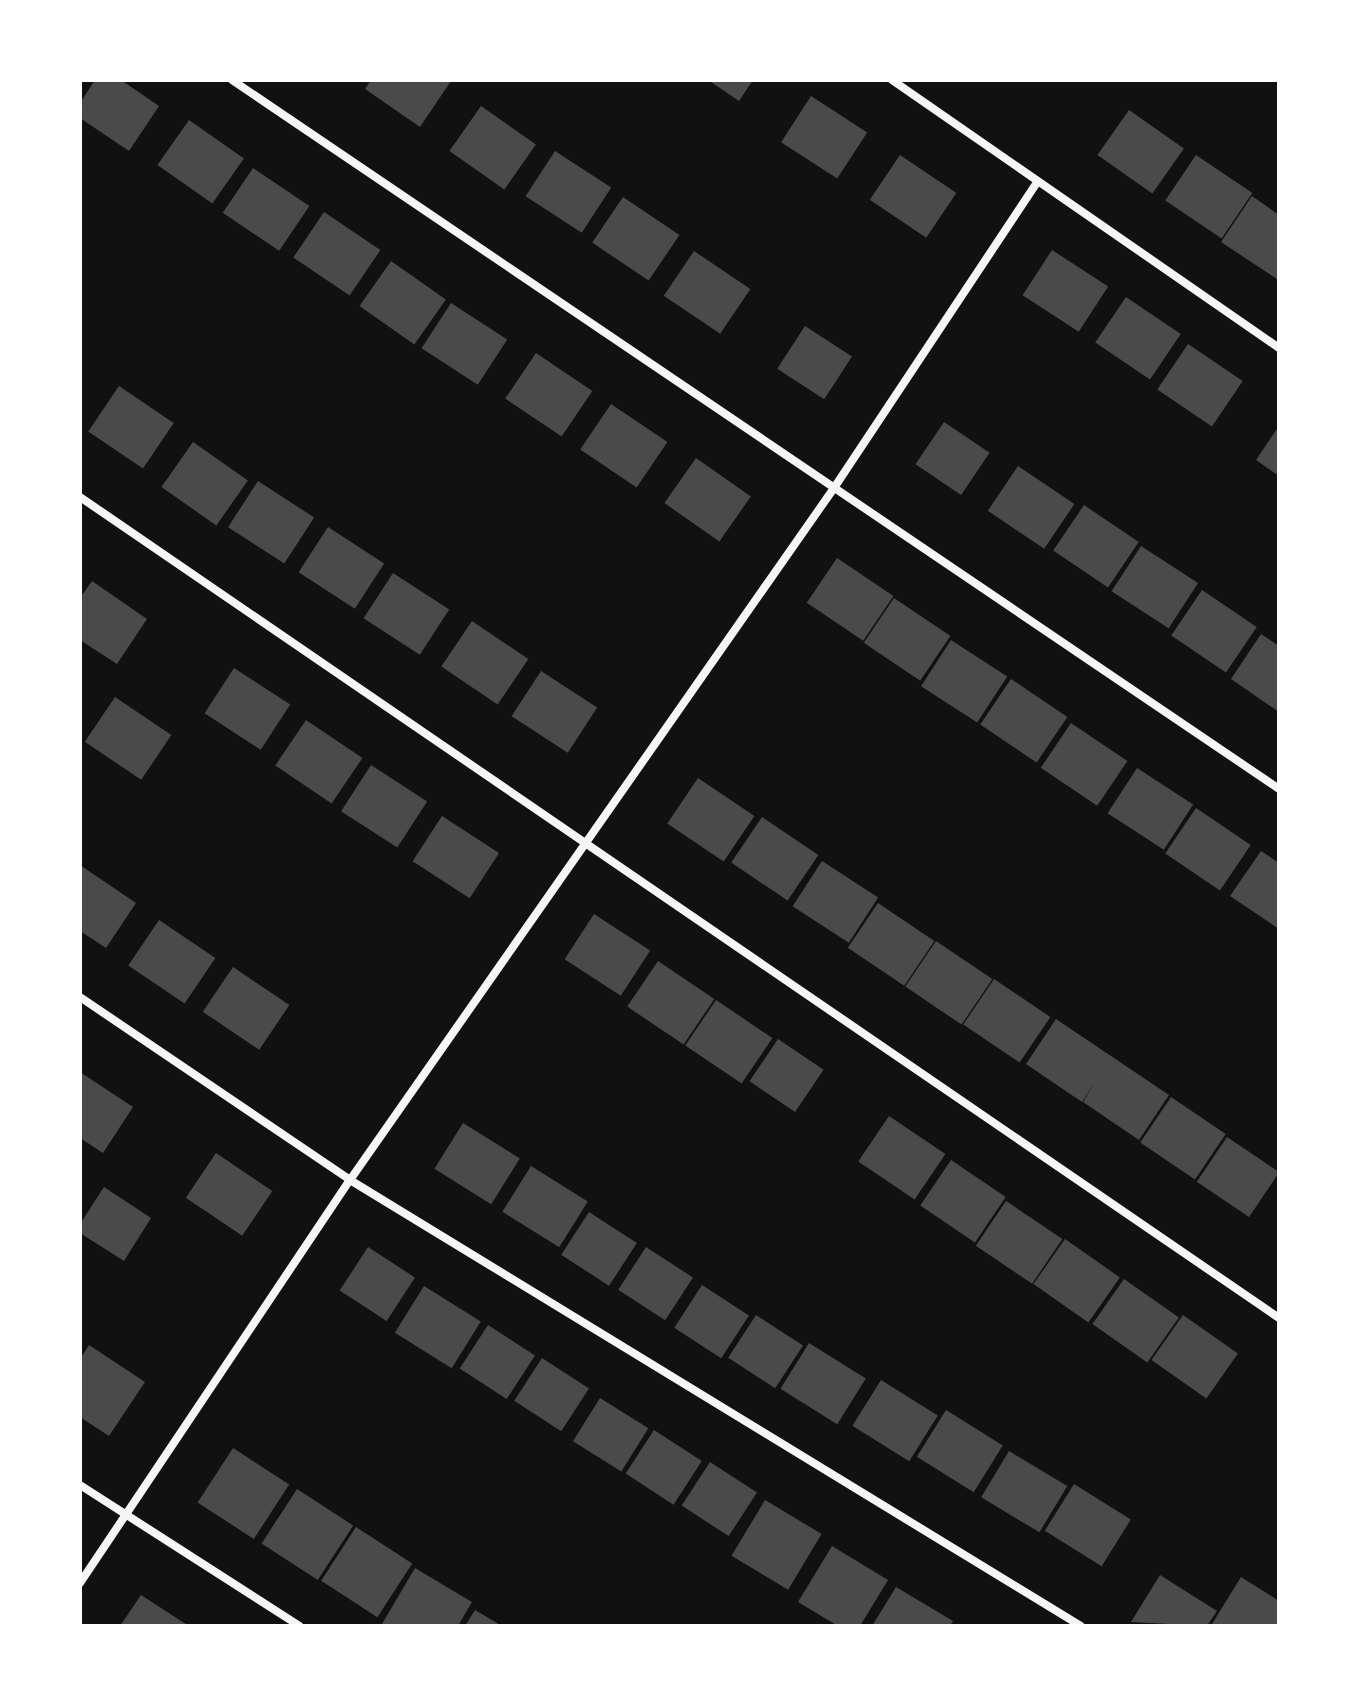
<!DOCTYPE html>
<style>
body{margin:0}
#map{position:relative;width:1359px;height:1706px;overflow:hidden;background:#111;font-family:Roboto,sans-serif}
div>[style]{position:absolute}
.building>*{inset:0;background:#4a4a4a;transform-origin:0 0}
.minor>*{height:8px;margin:-4px;padding:0 4px;transform-origin:4px;border-radius:4px;background:#f5f5f5}
span{translate:-50% -50%;white-space:nowrap;text-align:center;line-height:1.15;-webkit-text-stroke:7px #fff;paint-order:stroke}
.frame{position:absolute;inset:0;border:82px solid #fff;pointer-events:none}
</style>
<div id="map">
<div class="building">
<div style="clip-path:polygon(95px 80px,121px 80px,159px 106px,129px 151px,80px 118px,80px 103px)"></div>
<div style="clip-path:polygon(371px 80px,449px 80px,451px 81px,420px 127px,365px 89px)"></div>
<div style="clip-path:polygon(708px 80px,753px 80px,739px 101px)"></div>
<div style="left:811px;top:96px;width:67px;height:55px;rotate:33deg"></div>
<div style="left:481px;top:106px;width:67px;height:55px;rotate:35deg"></div>
<div style="left:1129px;top:110px;width:67px;height:55px;rotate:35deg"></div>
<div style="left:189px;top:120px;width:67px;height:55px;rotate:35deg"></div>
<div style="left:555px;top:151px;width:67px;height:54px;rotate:33deg"></div>
<div style="left:900px;top:155px;width:68px;height:54px;rotate:34deg"></div>
<div style="left:1196px;top:155px;width:68px;height:55px;rotate:34deg"></div>
<div style="left:253px;top:168px;width:68px;height:54px;rotate:34deg"></div>
<div style="clip-path:polygon(1252px 196px,1279px 215px,1277px 279px,1221px 242px)"></div>
<div style="left:623px;top:197px;width:68px;height:55px;rotate:34deg"></div>
<div style="left:324px;top:212px;width:68px;height:55px;rotate:34deg"></div>
<div style="left:1052px;top:250px;width:67px;height:54px;rotate:33deg"></div>
<div style="left:694px;top:251px;width:68px;height:54px;rotate:34deg"></div>
<div style="left:391px;top:261px;width:67px;height:55px;rotate:35deg"></div>
<div style="left:1126px;top:297px;width:66px;height:55px;rotate:34deg"></div>
<div style="left:451px;top:303px;width:67px;height:54px;rotate:33deg"></div>
<div style="left:805px;top:326px;width:56px;height:51px;rotate:33deg"></div>
<div style="left:1188px;top:344px;width:66px;height:55px;rotate:34deg"></div>
<div style="left:536px;top:353px;width:68px;height:55px;rotate:34deg"></div>
<div style="left:119px;top:386px;width:66px;height:55px;rotate:34deg"></div>
<div style="left:611px;top:404px;width:68px;height:55px;rotate:34deg"></div>
<div style="left:944px;top:422px;width:55px;height:51px;rotate:34deg"></div>
<div style="clip-path:polygon(1279px 426px,1279px 476px,1256px 460px)"></div>
<div style="left:193px;top:442px;width:67px;height:55px;rotate:35deg"></div>
<div style="left:696px;top:458px;width:67px;height:55px;rotate:35deg"></div>
<div style="left:1018px;top:466px;width:68px;height:54px;rotate:34deg"></div>
<div style="left:258px;top:481px;width:67px;height:55px;rotate:33deg"></div>
<div style="left:1084px;top:505px;width:66px;height:55px;rotate:34deg"></div>
<div style="left:328px;top:527px;width:67px;height:54px;rotate:33deg"></div>
<div style="left:1141px;top:546px;width:68px;height:54px;rotate:33deg"></div>
<div style="left:837px;top:558px;width:68px;height:54px;rotate:34deg"></div>
<div style="left:393px;top:573px;width:67px;height:54px;rotate:33deg"></div>
<div style="clip-path:polygon(92px 581px,147px 619px,117px 664px,80px 640px,80px 598px)"></div>
<div style="left:1202px;top:590px;width:66px;height:55px;rotate:34deg"></div>
<div style="left:894px;top:598px;width:68px;height:54px;rotate:34deg"></div>
<div style="left:472px;top:621px;width:68px;height:55px;rotate:34deg"></div>
<div style="clip-path:polygon(1261px 634px,1279px 646px,1279px 712px,1231px 679px)"></div>
<div style="left:951px;top:640px;width:67px;height:55px;rotate:33deg"></div>
<div style="left:234px;top:668px;width:67px;height:54px;rotate:33deg"></div>
<div style="left:541px;top:671px;width:67px;height:54px;rotate:33deg"></div>
<div style="left:1011px;top:679px;width:68px;height:55px;rotate:34deg"></div>
<div style="left:115px;top:697px;width:68px;height:54px;rotate:34deg"></div>
<div style="left:306px;top:720px;width:68px;height:55px;rotate:34deg"></div>
<div style="left:1071px;top:723px;width:68px;height:54px;rotate:34deg"></div>
<div style="left:371px;top:765px;width:67px;height:55px;rotate:33deg"></div>
<div style="left:1137px;top:768px;width:67px;height:54px;rotate:33deg"></div>
<div style="left:698px;top:778px;width:68px;height:55px;rotate:34deg"></div>
<div style="left:1196px;top:808px;width:66px;height:55px;rotate:34deg"></div>
<div style="left:442px;top:816px;width:68px;height:54px;rotate:33deg"></div>
<div style="left:762px;top:817px;width:68px;height:55px;rotate:34deg"></div>
<div style="clip-path:polygon(1261px 851px,1279px 863px,1279px 929px,1230px 896px)"></div>
<div style="left:822px;top:861px;width:67px;height:54px;rotate:33deg"></div>
<div style="clip-path:polygon(80px 865px,136px 903px,106px 948px,80px 931px)"></div>
<div style="left:878px;top:903px;width:68px;height:54px;rotate:34deg"></div>
<div style="left:594px;top:914px;width:67px;height:54px;rotate:33deg"></div>
<div style="left:159px;top:920px;width:68px;height:55px;rotate:34deg"></div>
<div style="left:936px;top:941px;width:68px;height:55px;rotate:34deg"></div>
<div style="left:658px;top:961px;width:68px;height:55px;rotate:34deg"></div>
<div style="left:233px;top:967px;width:68px;height:54px;rotate:34deg"></div>
<div style="left:994px;top:979px;width:68px;height:55px;rotate:34deg"></div>
<div style="left:716px;top:1000px;width:68px;height:55px;rotate:34deg"></div>
<div style="clip-path:polygon(1056px 1019px,1169px 1095px,1139px 1140px,1083px 1102px,1095px 1082px,1082px 1102px,1026px 1064px)"></div>
<div style="left:778px;top:1039px;width:55px;height:51px;rotate:34deg"></div>
<div style="clip-path:polygon(80px 1072px,133px 1107px,103px 1153px,80px 1138px)"></div>
<div style="left:1171px;top:1097px;width:66px;height:55px;rotate:34deg"></div>
<div style="left:889px;top:1116px;width:68px;height:55px;rotate:34deg"></div>
<div style="left:463px;top:1123px;width:67px;height:54px;rotate:32deg"></div>
<div style="left:1227px;top:1137px;width:63px;height:54px;rotate:34deg"></div>
<div style="left:216px;top:1153px;width:68px;height:54px;rotate:34deg"></div>
<div style="left:951px;top:1160px;width:66px;height:55px;rotate:34deg"></div>
<div style="left:531px;top:1166px;width:67px;height:54px;rotate:32deg"></div>
<div style="clip-path:polygon(104px 1187px,151px 1218px,124px 1261px,80px 1233px,80px 1224px)"></div>
<div style="left:1006px;top:1201px;width:68px;height:54px;rotate:34deg"></div>
<div style="left:589px;top:1212px;width:57px;height:51px;rotate:33deg"></div>
<div style="left:1065px;top:1239px;width:67px;height:55px;rotate:35deg"></div>
<div style="left:368px;top:1247px;width:56px;height:52px;rotate:33deg"></div>
<div style="left:646px;top:1247px;width:56px;height:51px;rotate:33deg"></div>
<div style="left:1124px;top:1279px;width:67px;height:55px;rotate:35deg"></div>
<div style="left:702px;top:1285px;width:56px;height:51px;rotate:33deg"></div>
<div style="left:424px;top:1286px;width:67px;height:55px;rotate:32deg"></div>
<div style="left:756px;top:1315px;width:56px;height:51px;rotate:33deg"></div>
<div style="left:1183px;top:1315px;width:67px;height:55px;rotate:35deg"></div>
<div style="left:488px;top:1325px;width:56px;height:52px;rotate:33deg"></div>
<div style="left:809px;top:1343px;width:67px;height:54px;rotate:32deg"></div>
<div style="clip-path:polygon(89px 1345px,145px 1382px,109px 1436px,80px 1417px,80px 1359px)"></div>
<div style="left:542px;top:1358px;width:56px;height:51px;rotate:33deg"></div>
<div style="left:881px;top:1380px;width:67px;height:54px;rotate:32deg"></div>
<div style="left:600px;top:1398px;width:57px;height:51px;rotate:32deg"></div>
<div style="left:946px;top:1410px;width:67px;height:55px;rotate:32deg"></div>
<div style="left:654px;top:1430px;width:57px;height:52px;rotate:33deg"></div>
<div style="left:233px;top:1448px;width:67px;height:65px;rotate:33deg"></div>
<div style="left:1009px;top:1451px;width:68px;height:54px;rotate:31deg"></div>
<div style="left:710px;top:1462px;width:56px;height:52px;rotate:33deg"></div>
<div style="left:1074px;top:1484px;width:67px;height:55px;rotate:32deg"></div>
<div style="left:297px;top:1489px;width:67px;height:65px;rotate:33deg"></div>
<div style="left:765px;top:1500px;width:66px;height:65px;rotate:31deg"></div>
<div style="left:356px;top:1527px;width:67px;height:64px;rotate:33deg"></div>
<div style="clip-path:polygon(832px 1546px,888px 1580px,860px 1626px,838px 1626px,798px 1602px)"></div>
<div style="clip-path:polygon(415px 1568px,472px 1602px,458px 1626px,382px 1624px)"></div>
<div style="clip-path:polygon(1160px 1575px,1217px 1611px,1207px 1626px,1131px 1622px)"></div>
<div style="clip-path:polygon(1241px 1577px,1279px 1601px,1279px 1626px,1212px 1624px)"></div>
<div style="clip-path:polygon(896px 1587px,953px 1621px,950px 1626px,872px 1626px)"></div>
<div style="clip-path:polygon(141px 1595px,189px 1626px,120px 1626px)"></div>
<div style="clip-path:polygon(475px 1610px,502px 1626px,465px 1626px)"></div>
</div>
<div class="minor">
<div style="left:232px;top:80px;width:1264px;rotate:34.1deg"></div>
<div style="left:892px;top:80px;width:471px;rotate:34.7deg"></div>
<div style="left:80px;top:497px;width:1453px;rotate:34.4deg"></div>
<div style="left:80px;top:997px;width:326px;rotate:34.1deg"></div>
<div style="left:350px;top:1180px;width:856px;rotate:31.39deg"></div>
<div style="left:80px;top:1485px;width:261px;rotate:32.7deg"></div>
<div style="left:80px;top:1583px;width:485px;rotate:-56.2deg"></div>
<div style="left:350px;top:1180px;width:844px;rotate:-55.03deg"></div>
<div style="left:834px;top:488px;width:367px;rotate:-56.4deg"></div>
</div>
<div class="frame"></div>
</div>
